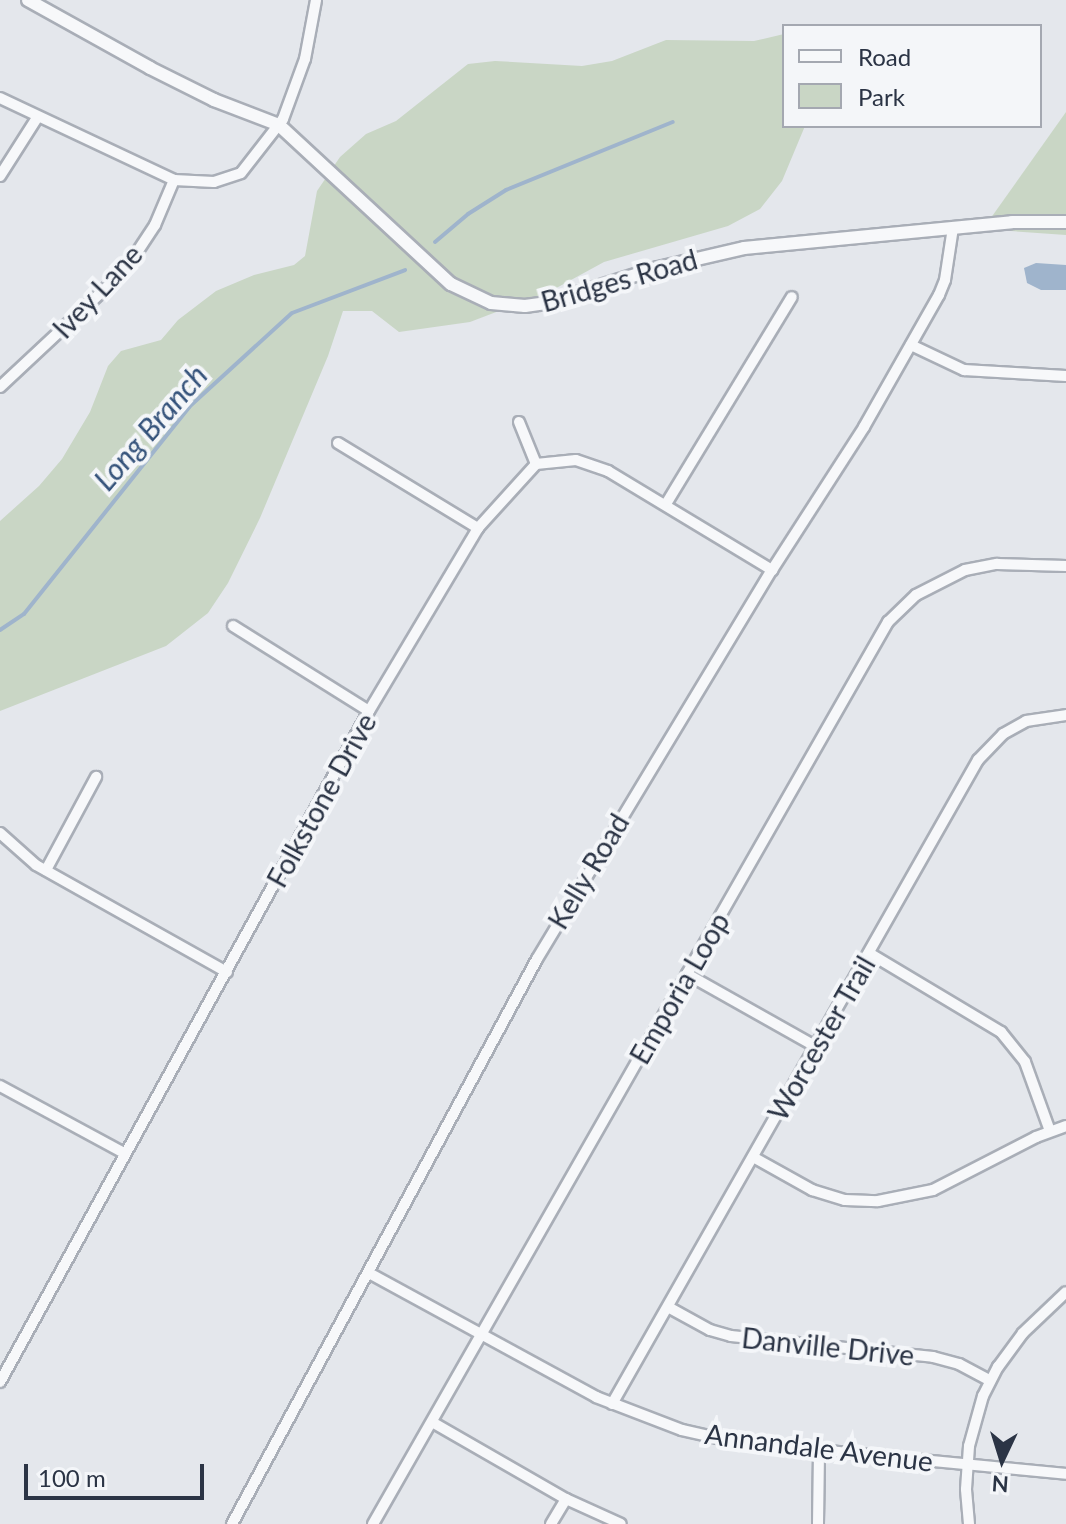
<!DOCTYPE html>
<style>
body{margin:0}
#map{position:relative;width:1066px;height:1524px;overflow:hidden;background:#e4e7ec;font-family:Lato,sans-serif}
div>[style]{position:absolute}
.green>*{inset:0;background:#c9d6c5}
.water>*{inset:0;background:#9fb4cc}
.stream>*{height:4px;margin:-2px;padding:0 2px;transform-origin:2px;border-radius:2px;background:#9fb4cc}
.roads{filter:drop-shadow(2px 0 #a9aeb7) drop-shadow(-2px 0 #a9aeb7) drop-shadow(0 2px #a9aeb7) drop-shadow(0 -2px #a9aeb7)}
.minor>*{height:10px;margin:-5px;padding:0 5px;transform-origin:5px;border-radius:5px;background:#f7f8fa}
.tertiary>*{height:12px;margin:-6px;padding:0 6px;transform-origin:6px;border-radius:6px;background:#f7f8fa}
span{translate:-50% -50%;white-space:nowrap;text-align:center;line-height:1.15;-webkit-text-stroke:8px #f4f6f9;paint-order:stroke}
.street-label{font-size:28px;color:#2b3445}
.water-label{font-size:30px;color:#34527a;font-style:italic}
.legend{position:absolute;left:782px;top:24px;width:260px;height:104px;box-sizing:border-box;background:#f4f6f9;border:2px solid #a4a8b1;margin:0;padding:10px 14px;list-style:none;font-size:24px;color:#2b3445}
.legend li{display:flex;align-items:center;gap:16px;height:40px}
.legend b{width:40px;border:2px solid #a4a8b1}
.north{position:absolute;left:962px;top:1420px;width:80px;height:80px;-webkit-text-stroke:6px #f4f6f9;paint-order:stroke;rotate:184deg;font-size:22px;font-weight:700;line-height:32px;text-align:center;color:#2b3445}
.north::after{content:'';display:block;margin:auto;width:28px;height:36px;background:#2b3445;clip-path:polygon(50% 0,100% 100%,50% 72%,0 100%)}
.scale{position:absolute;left:24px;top:1464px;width:180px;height:36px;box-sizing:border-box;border:4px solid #2b3445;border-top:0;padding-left:10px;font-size:24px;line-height:28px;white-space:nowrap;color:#2b3445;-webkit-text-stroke:6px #f4f6f9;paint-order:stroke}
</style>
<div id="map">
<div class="green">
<div style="clip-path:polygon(784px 34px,784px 126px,805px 126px,782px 181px,760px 209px,728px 226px,604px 262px,549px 292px,470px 322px,399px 332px,372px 311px,343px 311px,328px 356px,260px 518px,228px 583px,208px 613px,166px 646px,0 711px,0 521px,39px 486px,62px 459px,90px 412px,108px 366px,121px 351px,161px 340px,178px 320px,216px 291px,254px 275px,294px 265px,305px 256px,317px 191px,340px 157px,366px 134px,396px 121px,468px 64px,495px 61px,582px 66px,612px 61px,666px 40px,754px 41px)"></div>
<div style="clip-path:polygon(1066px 112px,1066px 235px,983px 229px)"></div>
</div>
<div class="water">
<div style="clip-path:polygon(1036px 263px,1066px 265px,1066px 290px,1041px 290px,1027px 283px,1024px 268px)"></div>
</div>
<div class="stream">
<div style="left:435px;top:242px;width:43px;rotate:-40.3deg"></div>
<div style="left:468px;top:214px;width:45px;rotate:-32.3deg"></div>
<div style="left:506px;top:190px;width:180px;rotate:-22.2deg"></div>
<div style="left:0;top:630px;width:29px;rotate:-34deg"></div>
<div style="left:24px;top:614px;width:265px;rotate:-51.4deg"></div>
<div style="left:189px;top:407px;width:139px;rotate:-42.4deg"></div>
<div style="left:292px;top:313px;width:121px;rotate:-20.8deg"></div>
</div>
<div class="roads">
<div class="minor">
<div style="left:0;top:98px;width:192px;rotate:25.2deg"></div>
<div style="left:174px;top:180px;width:40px;rotate:2.9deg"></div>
<div style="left:214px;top:182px;width:28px;rotate:-18deg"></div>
<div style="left:241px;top:173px;width:68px;rotate:-52.1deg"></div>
<div style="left:283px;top:119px;width:64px;rotate:-69.9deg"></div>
<div style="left:305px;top:59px;width:60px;rotate:-79.4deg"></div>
<div style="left:0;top:176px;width:69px;rotate:-57.5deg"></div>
<div style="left:911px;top:345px;width:59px;rotate:25.3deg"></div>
<div style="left:964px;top:370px;width:102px;rotate:3.4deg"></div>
<div style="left:0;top:387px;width:173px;rotate:-43.1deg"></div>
<div style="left:126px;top:269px;width:53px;rotate:-56.6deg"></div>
<div style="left:155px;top:225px;width:49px;rotate:-67.1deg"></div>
<div style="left:519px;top:422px;width:45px;rotate:68deg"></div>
<div style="left:338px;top:443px;width:164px;rotate:31.3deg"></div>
<div style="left:666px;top:504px;width:242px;rotate:-58.7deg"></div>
<div style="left:233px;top:626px;width:160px;rotate:32deg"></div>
<div style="left:0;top:833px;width:48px;rotate:41.6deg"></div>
<div style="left:36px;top:865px;width:219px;rotate:29.3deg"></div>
<div style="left:46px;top:870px;width:106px;rotate:-61.7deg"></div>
<div style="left:869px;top:953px;width:154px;rotate:30.9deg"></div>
<div style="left:1001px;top:1032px;width:38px;rotate:51deg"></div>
<div style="left:1025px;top:1062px;width:73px;rotate:70.1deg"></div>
<div style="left:687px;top:974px;width:147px;rotate:29.4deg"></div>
<div style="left:0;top:1086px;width:141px;rotate:28.4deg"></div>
<div style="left:753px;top:1157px;width:68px;rotate:29.2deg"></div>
<div style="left:812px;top:1190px;width:34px;rotate:17deg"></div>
<div style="left:845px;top:1200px;width:33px;rotate:2deg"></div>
<div style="left:878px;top:1201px;width:56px;rotate:-11.3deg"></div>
<div style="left:933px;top:1190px;width:116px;rotate:-27.2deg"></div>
<div style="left:1036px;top:1137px;width:32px;rotate:-20deg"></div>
<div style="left:369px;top:1273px;width:259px;rotate:28.6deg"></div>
<div style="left:596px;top:1397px;width:92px;rotate:21deg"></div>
<div style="left:682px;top:1430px;width:54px;rotate:12.8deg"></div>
<div style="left:735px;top:1442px;width:333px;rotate:5.5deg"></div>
<div style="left:668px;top:1307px;width:48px;rotate:28.7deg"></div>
<div style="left:710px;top:1330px;width:22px;rotate:16deg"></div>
<div style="left:731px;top:1336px;width:203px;rotate:5.9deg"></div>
<div style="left:933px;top:1357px;width:27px;rotate:15deg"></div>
<div style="left:959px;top:1364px;width:34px;rotate:28deg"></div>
<div style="left:0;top:1382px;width:766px;rotate:-61.19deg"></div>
<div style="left:369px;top:711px;width:213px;rotate:-59.2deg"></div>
<div style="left:478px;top:528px;width:86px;rotate:-47.8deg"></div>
<div style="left:536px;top:464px;width:40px;rotate:-5.7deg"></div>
<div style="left:576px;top:460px;width:34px;rotate:19deg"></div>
<div style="left:608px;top:471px;width:192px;rotate:31.1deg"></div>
<div style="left:612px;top:1404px;width:741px;rotate:-60.39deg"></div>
<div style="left:978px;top:760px;width:36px;rotate:-46deg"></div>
<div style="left:1003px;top:734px;width:26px;rotate:-29deg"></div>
<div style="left:1026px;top:721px;width:40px;rotate:-8.5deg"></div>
<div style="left:432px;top:1422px;width:155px;rotate:29.9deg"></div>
<div style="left:566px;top:1499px;width:60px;rotate:24.4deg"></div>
<div style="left:232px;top:1524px;width:642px;rotate:-61.64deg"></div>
<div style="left:537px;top:959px;width:454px;rotate:-58.9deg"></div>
<div style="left:772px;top:570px;width:170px;rotate:-57.2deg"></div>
<div style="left:864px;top:427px;width:152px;rotate:-60.4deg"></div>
<div style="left:939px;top:295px;width:16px;rotate:-68deg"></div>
<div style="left:945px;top:280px;width:53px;rotate:-81.3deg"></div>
<div style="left:373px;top:1524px;width:1039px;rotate:-60.28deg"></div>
<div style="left:888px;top:622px;width:39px;rotate:-44deg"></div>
<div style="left:916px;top:595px;width:55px;rotate:-27deg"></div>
<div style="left:965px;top:570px;width:33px;rotate:-11deg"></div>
<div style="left:997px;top:564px;width:69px;rotate:1.7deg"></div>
<div style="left:551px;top:1524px;width:29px;rotate:-59deg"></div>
<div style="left:818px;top:1524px;width:73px;rotate:-89.2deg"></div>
<div style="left:969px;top:1524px;width:35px;rotate:-95deg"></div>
<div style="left:966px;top:1489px;width:43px;rotate:-86deg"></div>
<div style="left:969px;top:1446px;width:52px;rotate:-74.4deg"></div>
<div style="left:983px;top:1396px;width:33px;rotate:-63deg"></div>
<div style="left:998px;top:1367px;width:42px;rotate:-53.7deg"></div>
<div style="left:1023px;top:1333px;width:59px;rotate:-43.6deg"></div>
</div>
<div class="tertiary">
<div style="left:28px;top:0;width:140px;rotate:29.1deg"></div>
<div style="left:150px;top:68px;width:72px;rotate:26.6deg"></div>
<div style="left:214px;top:100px;width:70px;rotate:21deg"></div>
<div style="left:279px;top:125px;width:234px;rotate:42.8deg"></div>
<div style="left:451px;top:284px;width:44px;rotate:25.4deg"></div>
<div style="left:491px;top:303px;width:34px;rotate:5deg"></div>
<div style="left:525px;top:306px;width:21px;rotate:-8deg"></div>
<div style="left:546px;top:303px;width:117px;rotate:-17.4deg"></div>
<div style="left:658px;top:268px;width:88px;rotate:-13.1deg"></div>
<div style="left:744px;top:248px;width:269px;rotate:-5.5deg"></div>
<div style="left:1012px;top:222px;width:54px"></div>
</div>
</div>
<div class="street-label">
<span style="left:619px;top:280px;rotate:-16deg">Bridges Road</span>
<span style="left:97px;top:291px;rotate:-47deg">Ivey Lane</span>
<span style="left:321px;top:800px;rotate:-61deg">Folkstone Drive</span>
<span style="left:588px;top:871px;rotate:-59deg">Kelly Road</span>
<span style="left:679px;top:988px;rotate:-60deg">Emporia Loop</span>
<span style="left:821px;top:1038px;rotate:-60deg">Worcester Trail</span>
<span style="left:828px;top:1346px;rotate:6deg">Danville Drive</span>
<span style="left:819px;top:1447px;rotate:7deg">Annandale Avenue</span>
</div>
<div class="water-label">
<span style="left:150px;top:427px;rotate:-49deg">Long Branch</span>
</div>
<ul class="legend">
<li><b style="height:10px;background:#f7f8fa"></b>Road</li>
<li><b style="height:22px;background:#c9d6c5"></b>Park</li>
</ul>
<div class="north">N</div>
<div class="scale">100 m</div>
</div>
